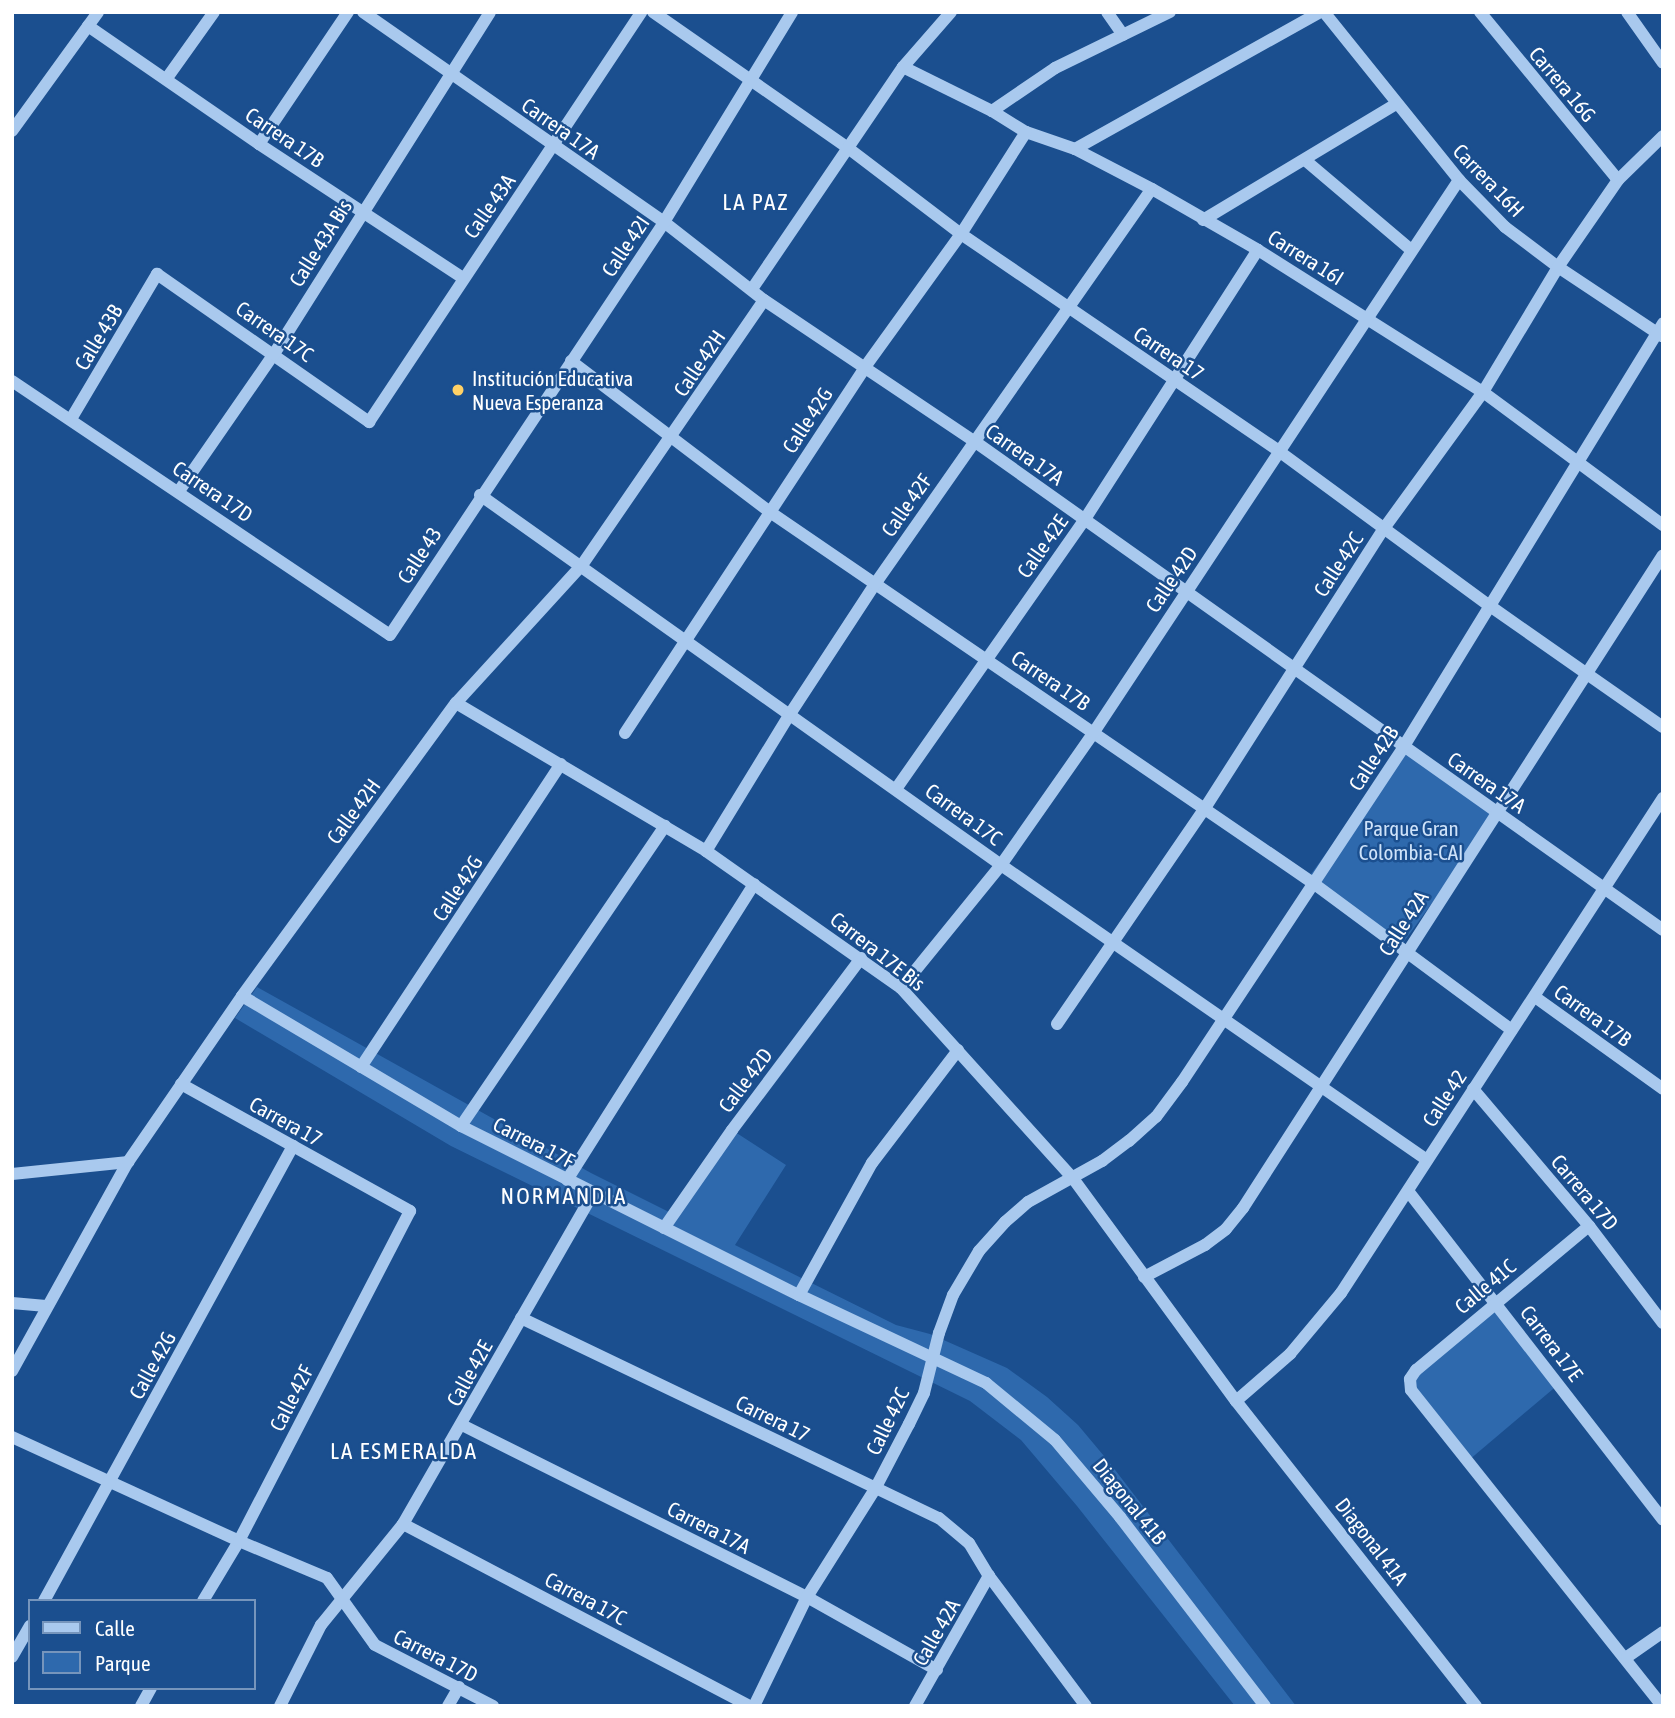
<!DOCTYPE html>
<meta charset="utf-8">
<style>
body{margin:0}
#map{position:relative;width:1675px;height:1718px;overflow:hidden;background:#1b4f8f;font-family:"Asap Condensed",sans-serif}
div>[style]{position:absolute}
.green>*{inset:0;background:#2e69ad;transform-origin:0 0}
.minor>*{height:12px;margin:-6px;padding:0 6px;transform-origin:6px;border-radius:6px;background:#a9c9ee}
.dots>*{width:19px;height:19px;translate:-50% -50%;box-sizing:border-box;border:4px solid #1b4f8f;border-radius:50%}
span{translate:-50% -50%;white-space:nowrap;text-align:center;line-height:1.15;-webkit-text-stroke:5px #1b4f8f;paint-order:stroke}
.street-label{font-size:21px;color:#fff}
.poi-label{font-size:21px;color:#fff}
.left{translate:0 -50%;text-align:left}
.park-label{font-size:21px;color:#cfe3fa}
.neighbourhood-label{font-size:23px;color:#fff;letter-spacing:2px}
.frame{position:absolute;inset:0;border:14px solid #fff;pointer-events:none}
.legend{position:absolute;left:28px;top:1599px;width:228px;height:91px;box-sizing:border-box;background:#1b4f8f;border:2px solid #7695bc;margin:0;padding:9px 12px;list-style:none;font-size:21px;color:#fff}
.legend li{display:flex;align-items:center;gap:14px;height:35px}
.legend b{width:35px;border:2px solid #7695bc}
</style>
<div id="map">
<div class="green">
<div style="left:1404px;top:746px;width:115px;height:164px;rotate:36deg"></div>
<div style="clip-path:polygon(257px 987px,591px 1173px,673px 1214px,732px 1130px,786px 1165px,735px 1245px,896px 1325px,930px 1334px,1007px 1368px,1047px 1397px,1078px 1425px,1109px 1462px,1296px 1706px,1235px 1706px,1077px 1506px,1021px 1440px,970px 1401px,451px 1146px,235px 1018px)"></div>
<div style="clip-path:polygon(1495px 1301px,1559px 1384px,1469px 1460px,1411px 1390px,1416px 1370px)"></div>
</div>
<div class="minor">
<div style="left:363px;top:12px;width:367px;rotate:34.9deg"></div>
<div style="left:664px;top:222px;width:127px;rotate:38deg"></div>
<div style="left:764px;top:300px;width:253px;rotate:33.9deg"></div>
<div style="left:974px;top:441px;width:845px;rotate:35.36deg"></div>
<div style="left:653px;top:12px;width:238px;rotate:34.9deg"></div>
<div style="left:848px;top:148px;width:142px;rotate:37.3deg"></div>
<div style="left:961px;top:234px;width:386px;rotate:34.3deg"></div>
<div style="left:1280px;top:452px;width:260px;rotate:36.3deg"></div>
<div style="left:1490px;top:606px;width:211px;rotate:35deg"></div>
<div style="left:1107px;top:12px;width:28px;rotate:55deg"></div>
<div style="left:1324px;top:12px;width:216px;rotate:51.2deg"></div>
<div style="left:1459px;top:180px;width:66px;rotate:45.6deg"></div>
<div style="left:1505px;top:227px;width:66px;rotate:37deg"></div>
<div style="left:1558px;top:267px;width:125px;rotate:33.6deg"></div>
<div style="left:1480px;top:12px;width:217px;rotate:50.6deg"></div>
<div style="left:1627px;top:12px;width:62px;rotate:54.8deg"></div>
<div style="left:88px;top:26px;width:208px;rotate:34.6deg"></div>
<div style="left:259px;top:144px;width:244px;rotate:33.3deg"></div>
<div style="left:903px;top:67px;width:99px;rotate:26.3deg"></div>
<div style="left:992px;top:111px;width:40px;rotate:32deg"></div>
<div style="left:1026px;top:132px;width:52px;rotate:19.1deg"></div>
<div style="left:1075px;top:149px;width:87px;rotate:27.5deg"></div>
<div style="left:1152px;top:189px;width:122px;rotate:29.9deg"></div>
<div style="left:1258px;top:250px;width:266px;rotate:32.3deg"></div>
<div style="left:1483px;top:392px;width:224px;rotate:36.5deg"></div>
<div style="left:167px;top:78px;width:81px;rotate:-54.5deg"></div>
<div style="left:992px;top:111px;width:76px;rotate:-34.3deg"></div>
<div style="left:1055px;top:68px;width:128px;rotate:-26deg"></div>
<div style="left:12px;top:131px;width:147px;rotate:-54.1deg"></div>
<div style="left:259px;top:144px;width:159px;rotate:-56deg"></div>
<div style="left:1075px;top:149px;width:281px;rotate:-29.2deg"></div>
<div style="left:1305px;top:160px;width:139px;rotate:40.3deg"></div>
<div style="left:1203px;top:220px;width:225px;rotate:-31deg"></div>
<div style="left:752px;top:289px;width:268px;rotate:-55.8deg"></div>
<div style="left:903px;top:67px;width:73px;rotate:-48.9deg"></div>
<div style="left:571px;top:361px;width:250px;rotate:37.2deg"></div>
<div style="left:770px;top:512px;width:658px;rotate:34.34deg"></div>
<div style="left:1313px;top:883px;width:247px;rotate:36.5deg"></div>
<div style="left:12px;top:381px;width:455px;rotate:33.9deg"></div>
<div style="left:390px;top:635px;width:496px;rotate:-56.4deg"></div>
<div style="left:664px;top:222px;width:246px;rotate:-58.6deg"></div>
<div style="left:71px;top:419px;width:169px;rotate:-59.3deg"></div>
<div style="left:157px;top:274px;width:259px;rotate:34.9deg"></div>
<div style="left:369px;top:422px;width:492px;rotate:-56.4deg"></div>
<div style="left:179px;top:491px;width:167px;rotate:-55.3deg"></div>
<div style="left:274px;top:354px;width:404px;rotate:-57.7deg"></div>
<div style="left:480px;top:495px;width:639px;rotate:35.38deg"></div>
<div style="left:1001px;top:865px;width:518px;rotate:34.7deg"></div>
<div style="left:456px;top:703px;width:291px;rotate:30.6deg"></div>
<div style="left:706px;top:851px;width:238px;rotate:35.1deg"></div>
<div style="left:901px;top:988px;width:255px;rotate:47.9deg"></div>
<div style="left:1072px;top:1177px;width:278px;rotate:53.8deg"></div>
<div style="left:1236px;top:1401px;width:388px;rotate:51.8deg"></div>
<div style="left:625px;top:733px;width:438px;rotate:-56.7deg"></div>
<div style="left:865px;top:367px;width:164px;rotate:-54.2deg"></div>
<div style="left:961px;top:234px;width:121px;rotate:-57.5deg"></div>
<div style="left:896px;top:789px;width:330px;rotate:-55deg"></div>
<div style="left:1085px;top:519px;width:320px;rotate:-57.3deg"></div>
<div style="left:706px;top:851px;width:161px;rotate:-58.5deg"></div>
<div style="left:790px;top:714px;width:155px;rotate:-56.8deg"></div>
<div style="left:875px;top:584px;width:482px;rotate:-55deg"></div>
<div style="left:901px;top:988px;width:159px;rotate:-50.9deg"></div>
<div style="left:1001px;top:865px;width:162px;rotate:-55deg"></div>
<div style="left:1094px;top:732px;width:662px;rotate:-56.53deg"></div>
<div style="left:242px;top:996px;width:255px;rotate:30.7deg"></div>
<div style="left:461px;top:1126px;width:378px;rotate:26.6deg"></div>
<div style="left:799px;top:1295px;width:207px;rotate:25.2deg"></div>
<div style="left:986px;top:1383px;width:89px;rotate:39.6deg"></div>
<div style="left:1055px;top:1440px;width:101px;rotate:49.8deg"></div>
<div style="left:1120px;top:1517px;width:238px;rotate:52.5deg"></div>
<div style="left:1535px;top:997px;width:158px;rotate:35.7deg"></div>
<div style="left:1057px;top:1024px;width:262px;rotate:-55.6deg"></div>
<div style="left:1205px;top:808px;width:334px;rotate:-57.4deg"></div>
<div style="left:1385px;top:527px;width:167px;rotate:-54deg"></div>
<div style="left:1483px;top:392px;width:146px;rotate:-59deg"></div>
<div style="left:1558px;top:267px;width:106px;rotate:-55.4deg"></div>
<div style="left:1618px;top:180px;width:63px;rotate:-44.4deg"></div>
<div style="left:361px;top:1067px;width:363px;rotate:-56.6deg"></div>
<div style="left:181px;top:1084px;width:262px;rotate:29deg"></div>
<div style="left:410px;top:1211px;width:372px;rotate:117.4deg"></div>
<div style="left:239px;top:1541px;width:70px;rotate:121deg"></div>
<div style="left:1473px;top:1089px;width:180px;rotate:49.7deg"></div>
<div style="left:1589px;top:1226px;width:122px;rotate:52.7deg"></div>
<div style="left:461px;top:1126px;width:363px;rotate:-55.8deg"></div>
<div style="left:12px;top:1174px;width:117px;rotate:-5.9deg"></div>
<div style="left:567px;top:1180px;width:350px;rotate:-57.7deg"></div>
<div style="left:1408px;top:1191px;width:416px;rotate:52.2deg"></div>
<div style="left:1589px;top:1226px;width:225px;rotate:140.2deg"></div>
<div style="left:1416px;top:1370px;width:11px;rotate:124deg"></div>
<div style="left:1410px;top:1379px;width:11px;rotate:85deg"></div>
<div style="left:1411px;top:1390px;width:404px;rotate:51.5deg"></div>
<div style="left:664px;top:1228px;width:119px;rotate:-55.2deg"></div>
<div style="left:732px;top:1130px;width:215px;rotate:-53.1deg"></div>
<div style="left:1144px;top:1277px;width:69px;rotate:-27.7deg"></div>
<div style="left:1205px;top:1245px;width:26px;rotate:-37deg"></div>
<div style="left:1226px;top:1229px;width:27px;rotate:-51deg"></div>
<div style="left:1243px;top:1208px;width:776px;rotate:-57.25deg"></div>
<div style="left:799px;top:1295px;width:151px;rotate:-61.1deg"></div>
<div style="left:872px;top:1163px;width:142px;rotate:-52.7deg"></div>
<div style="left:12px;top:1303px;width:34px;rotate:5deg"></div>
<div style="left:521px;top:1318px;width:463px;rotate:25.6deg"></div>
<div style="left:939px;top:1518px;width:39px;rotate:40deg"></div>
<div style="left:969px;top:1543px;width:39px;rotate:59deg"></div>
<div style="left:989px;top:1576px;width:162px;rotate:53.3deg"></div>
<div style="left:12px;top:1371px;width:239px;rotate:-61deg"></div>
<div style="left:128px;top:1162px;width:201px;rotate:-55.5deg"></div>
<div style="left:242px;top:996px;width:363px;rotate:-53.9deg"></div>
<div style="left:456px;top:703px;width:187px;rotate:-47.6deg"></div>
<div style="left:582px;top:565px;width:321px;rotate:-55.5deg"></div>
<div style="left:1236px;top:1401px;width:72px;rotate:-41deg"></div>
<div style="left:1290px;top:1354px;width:80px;rotate:-50.1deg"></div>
<div style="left:1341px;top:1293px;width:591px;rotate:-56.96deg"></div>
<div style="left:462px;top:1425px;width:385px;rotate:26.5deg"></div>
<div style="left:807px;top:1597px;width:149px;rotate:29.3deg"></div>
<div style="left:12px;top:1437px;width:250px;rotate:24.6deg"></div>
<div style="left:239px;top:1541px;width:95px;rotate:22.8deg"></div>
<div style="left:327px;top:1578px;width:82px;rotate:54.4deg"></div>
<div style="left:375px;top:1645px;width:133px;rotate:27.3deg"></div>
<div style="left:403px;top:1524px;width:392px;rotate:27.7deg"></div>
<div style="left:44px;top:1601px;width:519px;rotate:-61.31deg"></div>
<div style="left:12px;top:1657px;width:36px;rotate:-60deg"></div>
<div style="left:1627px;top:1657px;width:44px;rotate:-34.8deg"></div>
<div style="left:141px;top:1706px;width:21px;rotate:-61deg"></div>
<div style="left:280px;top:1706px;width:91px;rotate:-63.2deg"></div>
<div style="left:321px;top:1625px;width:130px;rotate:-50.9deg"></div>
<div style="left:403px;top:1524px;width:382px;rotate:-60.1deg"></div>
<div style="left:448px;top:1706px;width:22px;rotate:-60deg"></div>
<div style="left:754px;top:1706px;width:121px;rotate:-64.1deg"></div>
<div style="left:807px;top:1597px;width:128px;rotate:-57.8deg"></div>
<div style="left:875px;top:1489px;width:73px;rotate:-62.4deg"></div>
<div style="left:909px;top:1424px;width:34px;rotate:-64deg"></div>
<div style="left:924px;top:1393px;width:62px;rotate:-76deg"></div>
<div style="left:939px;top:1333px;width:40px;rotate:-69.8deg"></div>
<div style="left:953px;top:1295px;width:51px;rotate:-59.4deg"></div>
<div style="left:979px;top:1251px;width:39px;rotate:-48deg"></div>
<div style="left:1005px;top:1222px;width:30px;rotate:-41deg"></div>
<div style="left:1028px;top:1202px;width:85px;rotate:-29deg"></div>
<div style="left:1102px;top:1161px;width:34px;rotate:-37deg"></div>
<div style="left:1129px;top:1141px;width:36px;rotate:-42deg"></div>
<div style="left:1156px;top:1117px;width:44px;rotate:-53.4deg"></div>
<div style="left:1182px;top:1082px;width:403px;rotate:-56.5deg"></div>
<div style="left:1404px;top:746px;width:496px;rotate:-58.5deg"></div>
<div style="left:915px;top:1706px;width:150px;rotate:-60.4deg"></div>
</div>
<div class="dots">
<div style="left:458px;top:390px;background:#ffd166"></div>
</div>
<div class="street-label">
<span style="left:1563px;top:84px;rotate:50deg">Carrera 16G</span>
<span style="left:561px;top:128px;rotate:35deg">Carrera 17A</span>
<span style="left:285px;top:137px;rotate:34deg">Carrera 17B</span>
<span style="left:1489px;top:180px;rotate:46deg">Carrera 16H</span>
<span style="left:489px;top:206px;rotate:-55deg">Calle 43A</span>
<span style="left:320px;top:243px;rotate:-58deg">Calle 43A Bis</span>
<span style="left:625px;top:246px;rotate:-56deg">Calle 42I</span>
<span style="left:1306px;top:257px;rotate:32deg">Carrera 16I</span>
<span style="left:275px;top:331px;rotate:35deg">Carrera 17C</span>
<span style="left:98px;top:337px;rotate:-59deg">Calle 43B</span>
<span style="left:1169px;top:353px;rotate:34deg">Carrera 17</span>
<span style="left:699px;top:363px;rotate:-56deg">Calle 42H</span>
<span style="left:807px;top:420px;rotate:-57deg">Calle 42G</span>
<span style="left:1025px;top:454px;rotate:35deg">Carrera 17A</span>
<span style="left:213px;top:491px;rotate:34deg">Carrera 17D</span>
<span style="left:906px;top:505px;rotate:-55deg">Calle 42F</span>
<span style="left:1042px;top:546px;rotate:-55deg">Calle 42E</span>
<span style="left:419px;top:555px;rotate:-57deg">Calle 43</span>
<span style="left:1338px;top:564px;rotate:-57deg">Calle 42C</span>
<span style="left:1171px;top:579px;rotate:-56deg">Calle 42D</span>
<span style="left:1051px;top:680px;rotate:34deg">Carrera 17B</span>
<span style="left:1373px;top:758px;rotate:-57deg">Calle 42B</span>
<span style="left:1487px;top:782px;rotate:35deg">Carrera 17A</span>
<span style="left:353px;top:811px;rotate:-54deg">Calle 42H</span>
<span style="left:964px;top:814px;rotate:36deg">Carrera 17C</span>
<span style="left:457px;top:888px;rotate:-57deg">Calle 42G</span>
<span style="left:1403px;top:923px;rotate:-57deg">Calle 42A</span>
<span style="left:878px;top:951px;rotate:38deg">Carrera 17E Bis</span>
<span style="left:1593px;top:1015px;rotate:36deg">Carrera 17B</span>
<span style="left:745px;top:1080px;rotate:-53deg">Calle 42D</span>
<span style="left:1444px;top:1098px;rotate:-57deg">Calle 42</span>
<span style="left:286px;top:1121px;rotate:29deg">Carrera 17</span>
<span style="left:534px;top:1142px;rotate:27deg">Carrera 17F</span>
<span style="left:1585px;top:1192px;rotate:50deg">Carrera 17D</span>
<span style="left:1485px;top:1286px;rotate:-40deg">Calle 41C</span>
<span style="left:1552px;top:1343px;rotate:53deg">Carrera 17E</span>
<span style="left:152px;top:1365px;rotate:-61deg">Calle 42G</span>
<span style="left:469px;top:1373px;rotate:-61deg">Calle 42E</span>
<span style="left:291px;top:1398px;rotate:-63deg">Calle 42F</span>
<span style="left:773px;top:1418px;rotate:26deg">Carrera 17</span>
<span style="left:887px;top:1421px;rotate:-64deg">Calle 42C</span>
<span style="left:1130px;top:1501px;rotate:51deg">Diagonal 41B</span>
<span style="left:709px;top:1527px;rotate:27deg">Carrera 17A</span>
<span style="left:1372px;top:1541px;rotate:52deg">Diagonal 41A</span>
<span style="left:586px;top:1598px;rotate:28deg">Carrera 17C</span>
<span style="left:936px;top:1632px;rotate:-60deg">Calle 42A</span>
<span style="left:436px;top:1655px;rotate:27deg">Carrera 17D</span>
</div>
<div class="poi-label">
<span class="left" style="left:472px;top:390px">Institución Educativa<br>Nueva Esperanza</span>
</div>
<div class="park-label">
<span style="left:1411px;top:840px">Parque Gran<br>Colombia-CAI</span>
</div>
<div class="neighbourhood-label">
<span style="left:756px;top:202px">LA PAZ</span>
<span style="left:564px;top:1196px">NORMANDIA</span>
<span style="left:404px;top:1451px">LA ESMERALDA</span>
</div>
<div class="frame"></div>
<ul class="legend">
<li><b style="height:9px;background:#a9c9ee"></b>Calle</li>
<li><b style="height:19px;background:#2e69ad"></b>Parque</li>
</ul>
</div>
